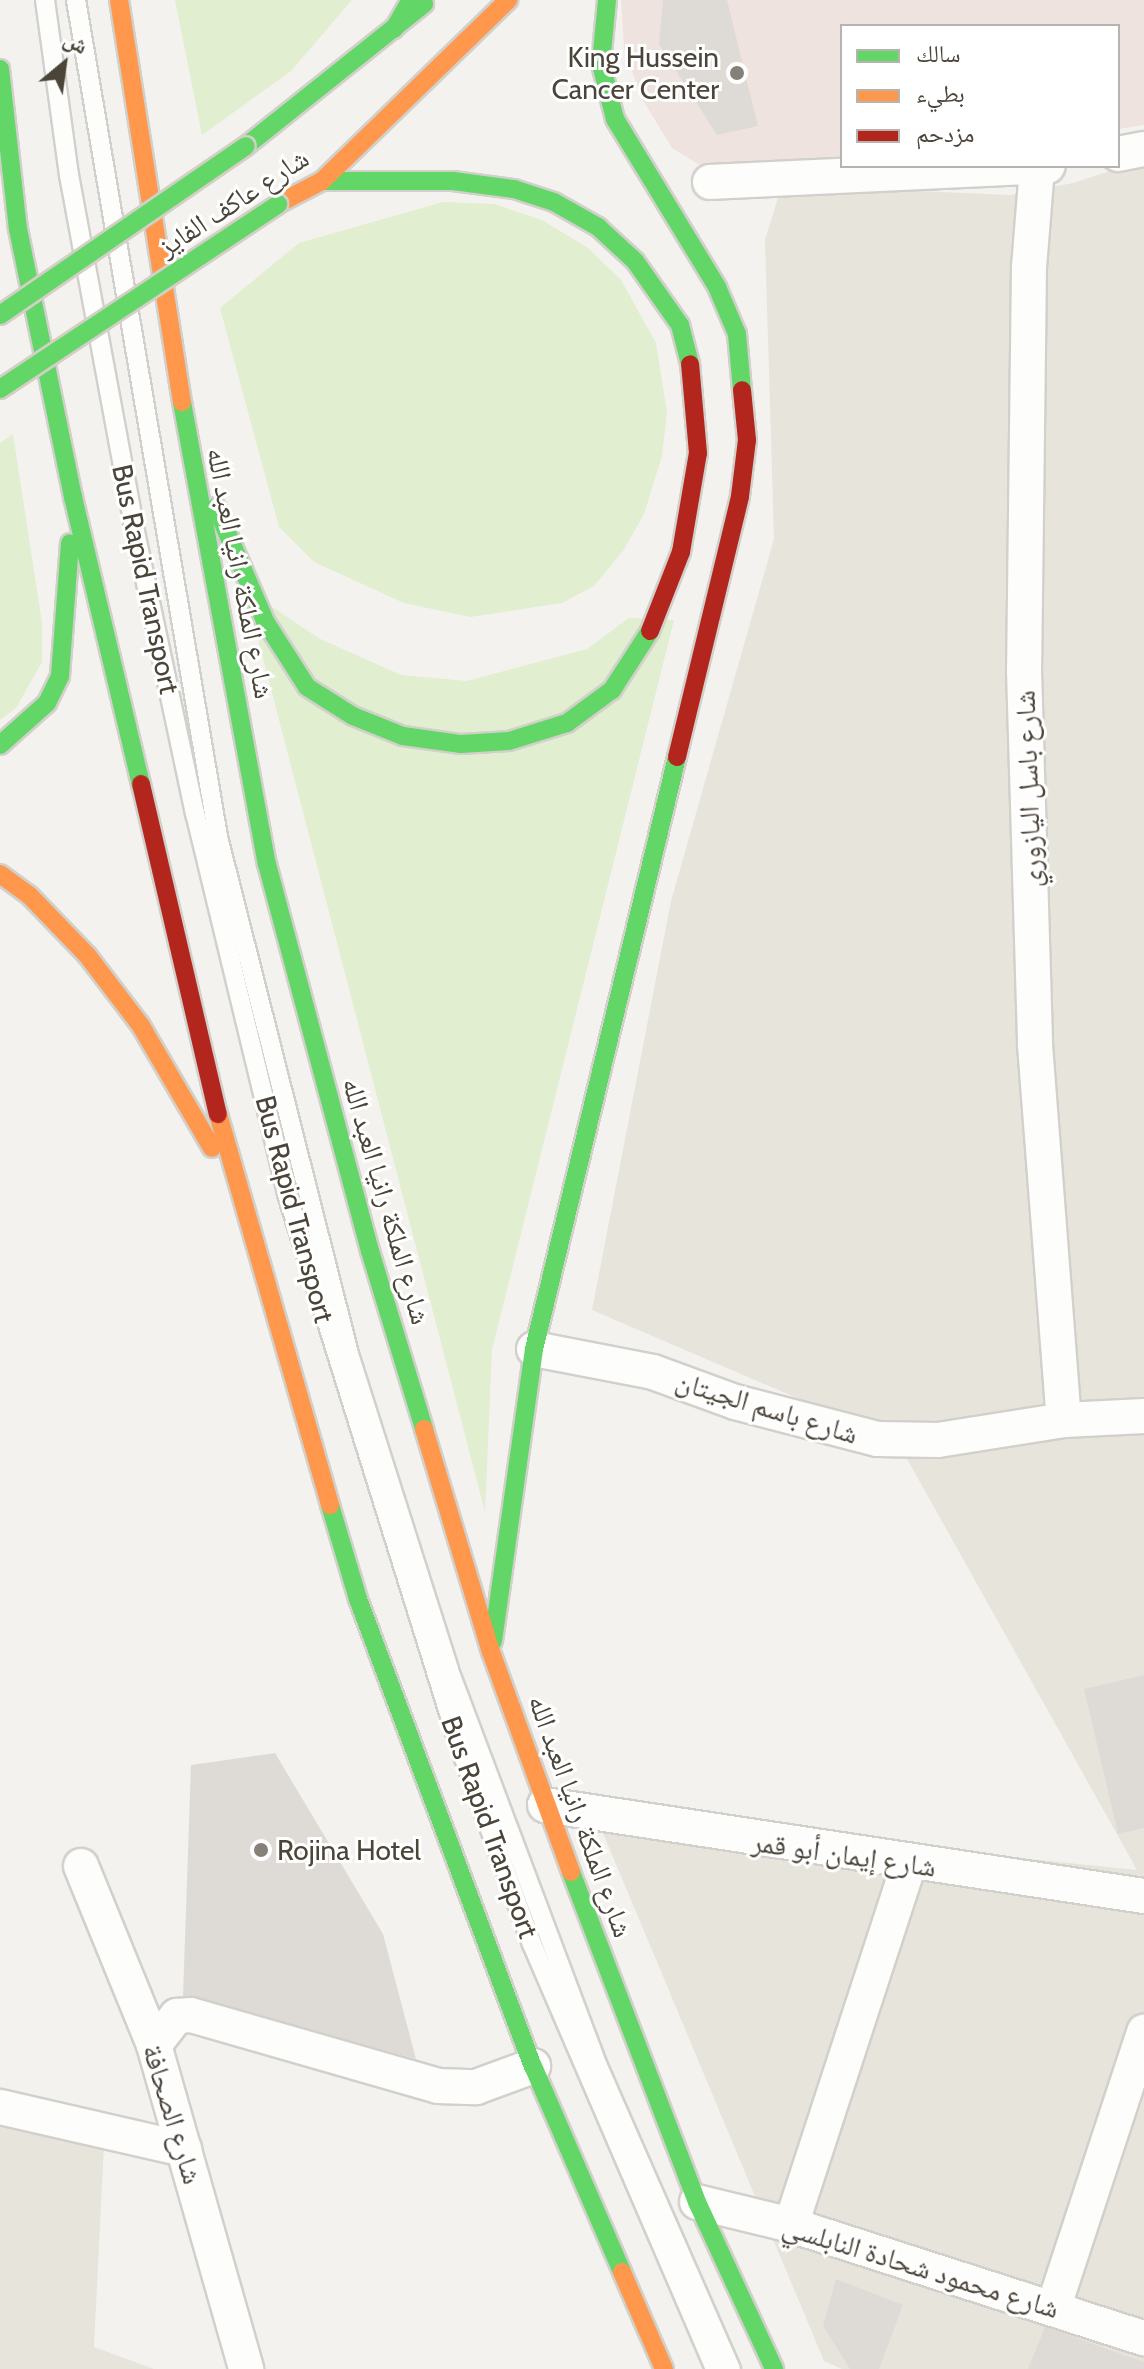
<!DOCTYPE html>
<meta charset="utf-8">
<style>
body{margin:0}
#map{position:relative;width:1144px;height:2369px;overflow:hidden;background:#f4f2ee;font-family:Cabin,"Noto Naskh Arabic",sans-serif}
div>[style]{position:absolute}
.residential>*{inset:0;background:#e7e4dc}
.medical>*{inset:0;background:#eee3df}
.green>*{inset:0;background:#e1eecf}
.building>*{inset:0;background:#dedbd6}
.roads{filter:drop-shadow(2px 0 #d2d0cb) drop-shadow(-2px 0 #d2d0cb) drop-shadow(0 2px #d2d0cb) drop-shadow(0 -2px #d2d0cb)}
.lane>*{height:18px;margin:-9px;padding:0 9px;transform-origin:9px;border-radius:9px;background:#fdfdfc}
.street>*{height:34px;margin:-17px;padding:0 17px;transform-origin:17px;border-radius:17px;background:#fdfdfc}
.fast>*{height:18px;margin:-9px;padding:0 9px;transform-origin:9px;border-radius:9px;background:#63d668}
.slow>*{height:18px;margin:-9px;padding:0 9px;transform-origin:9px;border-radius:9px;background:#ff974d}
.jam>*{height:18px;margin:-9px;padding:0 9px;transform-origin:9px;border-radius:9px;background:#b3261e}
.bridges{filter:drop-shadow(2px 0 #d3cfc5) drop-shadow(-2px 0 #d3cfc5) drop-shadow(0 2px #d3cfc5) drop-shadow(0 -2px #d3cfc5)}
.fast-bridge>*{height:18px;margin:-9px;padding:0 9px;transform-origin:9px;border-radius:9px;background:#63d668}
.dots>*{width:22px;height:22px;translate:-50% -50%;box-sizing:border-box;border:4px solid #fff;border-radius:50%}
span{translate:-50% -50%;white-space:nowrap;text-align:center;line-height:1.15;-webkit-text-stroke:6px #fff;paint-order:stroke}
.poi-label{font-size:28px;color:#4b4439}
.right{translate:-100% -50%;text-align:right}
.left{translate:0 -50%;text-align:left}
.street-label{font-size:28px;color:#4b4439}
.legend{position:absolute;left:840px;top:24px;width:280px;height:144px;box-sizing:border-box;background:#fff;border:2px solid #b7b4b0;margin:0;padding:10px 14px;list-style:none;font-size:24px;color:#4b4439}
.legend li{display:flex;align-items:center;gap:16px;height:40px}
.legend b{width:40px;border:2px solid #b7b4b0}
.north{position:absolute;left:24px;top:24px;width:80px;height:80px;-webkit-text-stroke:6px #fff;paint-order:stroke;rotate:29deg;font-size:22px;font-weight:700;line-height:32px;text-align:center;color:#4b4439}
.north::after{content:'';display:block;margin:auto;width:28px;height:36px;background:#4b4439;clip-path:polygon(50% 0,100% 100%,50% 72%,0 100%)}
</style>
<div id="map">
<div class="residential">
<div style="clip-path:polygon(1144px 160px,1144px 2369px,842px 2369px,824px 2361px,595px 1814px,1137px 1870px,897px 1441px,592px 1310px,671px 901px,774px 539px,765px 240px,782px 185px,1010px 195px,1073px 183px)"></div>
<div style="clip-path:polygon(0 2101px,105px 2124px,94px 2347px,154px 2369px,0 2369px)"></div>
</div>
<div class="medical">
<div style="clip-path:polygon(621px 0,1144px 0,1144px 125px,1118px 129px,1118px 26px,842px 26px,842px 166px,732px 170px,698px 164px,672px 148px,641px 97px,624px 48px)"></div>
</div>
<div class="green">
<div style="clip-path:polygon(175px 0,352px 0,291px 71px,202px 135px)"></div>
<div style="clip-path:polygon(443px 202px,494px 204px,542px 220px,588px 248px,621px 280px,656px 343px,667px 413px,662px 456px,644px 514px,623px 551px,594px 586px,562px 603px,470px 617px,404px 603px,314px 562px,279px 527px,220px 308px,299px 243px)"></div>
<div style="clip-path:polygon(13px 434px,42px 623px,42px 662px,16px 708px,0 720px,0 443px)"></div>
<div style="clip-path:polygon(245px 589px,320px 639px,401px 675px,467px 681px,587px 649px,629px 618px,674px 620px,492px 1350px,485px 1512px)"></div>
</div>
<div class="building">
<div style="clip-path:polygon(663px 0,727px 0,758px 126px,717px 135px,659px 44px)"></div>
<div style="clip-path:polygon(1144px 1675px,1144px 1828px,1118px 1834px,1084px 1689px)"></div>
<div style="clip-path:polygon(275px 1753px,383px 1934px,416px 2059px,183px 1996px,191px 1765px)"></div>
<div style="clip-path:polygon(836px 2279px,903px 2305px,879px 2369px,850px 2369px,823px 2326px)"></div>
<div style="clip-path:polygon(1045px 2327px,1144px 2362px,1144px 2369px,1028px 2369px)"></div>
</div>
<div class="roads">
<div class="lane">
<div style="left:45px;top:0;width:177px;rotate:82.2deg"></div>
<div style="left:69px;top:175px;width:353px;rotate:79.5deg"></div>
<div style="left:133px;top:522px;width:298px;rotate:78deg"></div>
<div style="left:195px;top:813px;width:392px;rotate:76.4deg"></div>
<div style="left:287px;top:1194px;width:574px;rotate:72.67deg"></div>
<div style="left:458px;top:1742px;width:215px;rotate:69.9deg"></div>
<div style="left:532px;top:1944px;width:463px;rotate:66.7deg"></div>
<div style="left:76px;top:0;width:849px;rotate:80.37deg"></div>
<div style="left:218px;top:837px;width:533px;rotate:75.78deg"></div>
<div style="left:349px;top:1354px;width:331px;rotate:72.4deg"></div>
<div style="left:449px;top:1670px;width:423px;rotate:69.4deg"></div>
<div style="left:598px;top:2066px;width:331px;rotate:66.3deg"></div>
</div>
<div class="street">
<div style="left:1118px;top:154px;width:26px;rotate:-11deg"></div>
<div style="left:1037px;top:168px;width:99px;rotate:94.6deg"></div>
<div style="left:1029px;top:267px;width:403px;rotate:90.7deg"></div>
<div style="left:1024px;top:670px;width:375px;rotate:88.3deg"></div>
<div style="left:1035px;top:1045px;width:376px;rotate:85.6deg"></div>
<div style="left:710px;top:182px;width:338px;rotate:-2.7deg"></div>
<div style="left:534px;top:1349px;width:121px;rotate:10.9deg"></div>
<div style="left:653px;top:1372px;width:87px;rotate:20.1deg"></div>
<div style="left:735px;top:1402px;width:147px;rotate:14.6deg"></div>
<div style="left:877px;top:1439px;width:61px;rotate:0.9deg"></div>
<div style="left:938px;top:1440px;width:128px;rotate:-9deg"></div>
<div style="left:1064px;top:1420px;width:80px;rotate:-2.9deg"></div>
<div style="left:545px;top:1805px;width:606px;rotate:8.64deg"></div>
<div style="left:81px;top:1866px;width:193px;rotate:67.8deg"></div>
<div style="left:154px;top:2045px;width:337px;rotate:74.1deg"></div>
<div style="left:154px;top:2045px;width:37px;rotate:-52deg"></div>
<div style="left:177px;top:2016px;width:14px;rotate:-4deg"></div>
<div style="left:191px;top:2015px;width:257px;rotate:16deg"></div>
<div style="left:438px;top:2086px;width:38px;rotate:2deg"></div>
<div style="left:476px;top:2087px;width:61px;rotate:-20.2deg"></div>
<div style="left:0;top:2107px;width:189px;rotate:12.9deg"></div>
<div style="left:697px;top:2202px;width:97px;rotate:13.7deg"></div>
<div style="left:791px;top:2225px;width:371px;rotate:17.8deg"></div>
<div style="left:791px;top:2225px;width:380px;rotate:-71.9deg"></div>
<div style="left:1053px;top:2309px;width:292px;rotate:-71.8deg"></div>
</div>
<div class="fast">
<div style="left:607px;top:0;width:64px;rotate:95.4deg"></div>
<div style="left:601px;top:64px;width:57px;rotate:75.7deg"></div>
<div style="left:615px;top:119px;width:197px;rotate:58.7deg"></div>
<div style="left:717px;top:287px;width:51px;rotate:66.9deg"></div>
<div style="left:737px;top:334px;width:56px;rotate:84.9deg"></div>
<div style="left:394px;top:29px;width:34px;rotate:-60deg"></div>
<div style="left:0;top:69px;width:161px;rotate:83.6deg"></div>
<div style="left:18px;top:229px;width:274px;rotate:78.4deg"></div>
<div style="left:73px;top:497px;width:295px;rotate:76.7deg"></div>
<div style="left:246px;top:146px;width:228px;rotate:-38.6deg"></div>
<div style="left:322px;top:181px;width:131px"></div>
<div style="left:453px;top:181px;width:62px;rotate:7.5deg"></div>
<div style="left:514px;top:189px;width:42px;rotate:18deg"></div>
<div style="left:554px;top:202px;width:51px;rotate:29.6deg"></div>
<div style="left:598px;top:227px;width:50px;rotate:42.6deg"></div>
<div style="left:635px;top:261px;width:78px;rotate:54.9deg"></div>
<div style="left:680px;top:325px;width:40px;rotate:75.6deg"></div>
<div style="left:182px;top:402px;width:470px;rotate:79.6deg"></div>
<div style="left:267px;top:864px;width:400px;rotate:75.1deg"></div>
<div style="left:370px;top:1251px;width:186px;rotate:73.1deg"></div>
<div style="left:216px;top:507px;width:124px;rotate:66.7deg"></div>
<div style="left:265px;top:621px;width:78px;rotate:57.5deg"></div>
<div style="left:307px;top:687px;width:54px;rotate:32.2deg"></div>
<div style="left:353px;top:716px;width:54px;rotate:21.8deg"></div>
<div style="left:403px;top:736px;width:59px;rotate:7.9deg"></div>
<div style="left:461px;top:744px;width:48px;rotate:-3.6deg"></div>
<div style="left:509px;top:741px;width:61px;rotate:-17.2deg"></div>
<div style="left:567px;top:723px;width:56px;rotate:-36.3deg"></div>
<div style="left:612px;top:690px;width:70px;rotate:-57.2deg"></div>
<div style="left:0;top:745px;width:63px;rotate:-41.8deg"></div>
<div style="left:47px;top:703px;width:30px;rotate:-64deg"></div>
<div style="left:60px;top:676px;width:133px;rotate:-85.7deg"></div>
<div style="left:330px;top:1505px;width:98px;rotate:73.4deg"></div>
<div style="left:358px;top:1599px;width:499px;rotate:69.5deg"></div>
<div style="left:533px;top:2066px;width:224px;rotate:66.6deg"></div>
<div style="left:493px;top:1641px;width:295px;rotate:-82deg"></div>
<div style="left:534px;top:1349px;width:609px;rotate:-76.42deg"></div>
<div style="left:571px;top:1872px;width:353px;rotate:69.1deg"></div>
<div style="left:697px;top:2202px;width:184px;rotate:65.2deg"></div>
</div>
<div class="slow">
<div style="left:119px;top:0;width:407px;rotate:81.1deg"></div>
<div style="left:278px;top:204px;width:50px;rotate:-27.6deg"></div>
<div style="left:322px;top:181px;width:260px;rotate:-44.2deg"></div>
<div style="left:0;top:874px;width:36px;rotate:36deg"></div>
<div style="left:29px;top:895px;width:83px;rotate:46deg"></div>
<div style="left:87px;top:955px;width:89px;rotate:52.7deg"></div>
<div style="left:141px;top:1026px;width:141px;rotate:59.8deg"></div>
<div style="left:218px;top:1114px;width:407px;rotate:74deg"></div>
<div style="left:424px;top:1429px;width:233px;rotate:73.3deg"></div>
<div style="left:491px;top:1652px;width:234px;rotate:70deg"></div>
<div style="left:622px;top:2272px;width:106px;rotate:66.6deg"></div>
</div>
<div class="jam">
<div style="left:650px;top:631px;width:85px;rotate:-68.6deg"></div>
<div style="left:681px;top:552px;width:100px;rotate:-80.3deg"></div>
<div style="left:698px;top:453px;width:89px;rotate:-95.1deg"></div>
<div style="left:677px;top:757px;width:268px;rotate:-76.4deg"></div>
<div style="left:740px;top:496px;width:56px;rotate:-82.9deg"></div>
<div style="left:747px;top:440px;width:50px;rotate:-95.7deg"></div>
<div style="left:141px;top:784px;width:339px;rotate:76.9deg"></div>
</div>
</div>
<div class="bridges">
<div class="fast-bridge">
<div style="left:0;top:315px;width:298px;rotate:-34.5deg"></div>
<div style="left:0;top:389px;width:334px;rotate:-33.6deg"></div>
</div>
</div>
<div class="dots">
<div style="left:737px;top:73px;background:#868178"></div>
<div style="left:261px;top:1850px;background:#868178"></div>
</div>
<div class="poi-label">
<span class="right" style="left:719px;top:73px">King Hussein<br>Cancer Center</span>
<span class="left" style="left:277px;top:1850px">Rojina Hotel</span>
</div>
<div class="street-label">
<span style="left:233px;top:202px;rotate:-33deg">شارع عاكف الفايز</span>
<span style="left:241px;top:573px;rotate:79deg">شارع الملكة رانيا العبد الله</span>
<span style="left:146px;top:579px;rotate:78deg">Bus Rapid Transport</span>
<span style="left:1028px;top:789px;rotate:-92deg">شارع باسل اليازوري</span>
<span style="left:387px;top:1201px;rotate:74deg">شارع الملكة رانيا العبد الله</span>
<span style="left:295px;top:1209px;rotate:75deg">Bus Rapid Transport</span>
<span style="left:767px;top:1407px;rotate:17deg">شارع باسم الجيتان</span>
<span style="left:581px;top:1816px;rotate:70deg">شارع الملكة رانيا العبد الله</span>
<span style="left:490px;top:1827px;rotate:70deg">Bus Rapid Transport</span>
<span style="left:844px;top:1854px;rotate:8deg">شارع إيمان أبو قمر</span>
<span style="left:173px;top:2114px;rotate:73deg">شارع الصحافة</span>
<span style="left:921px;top:2267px;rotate:17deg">شارع محمود شحادة النابلسي</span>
</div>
<ul class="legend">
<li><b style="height:10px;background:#63d668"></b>سالك</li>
<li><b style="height:10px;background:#ff974d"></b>بطيء</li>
<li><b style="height:10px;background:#b3261e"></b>مزدحم</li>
</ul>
<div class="north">ش</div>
</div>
